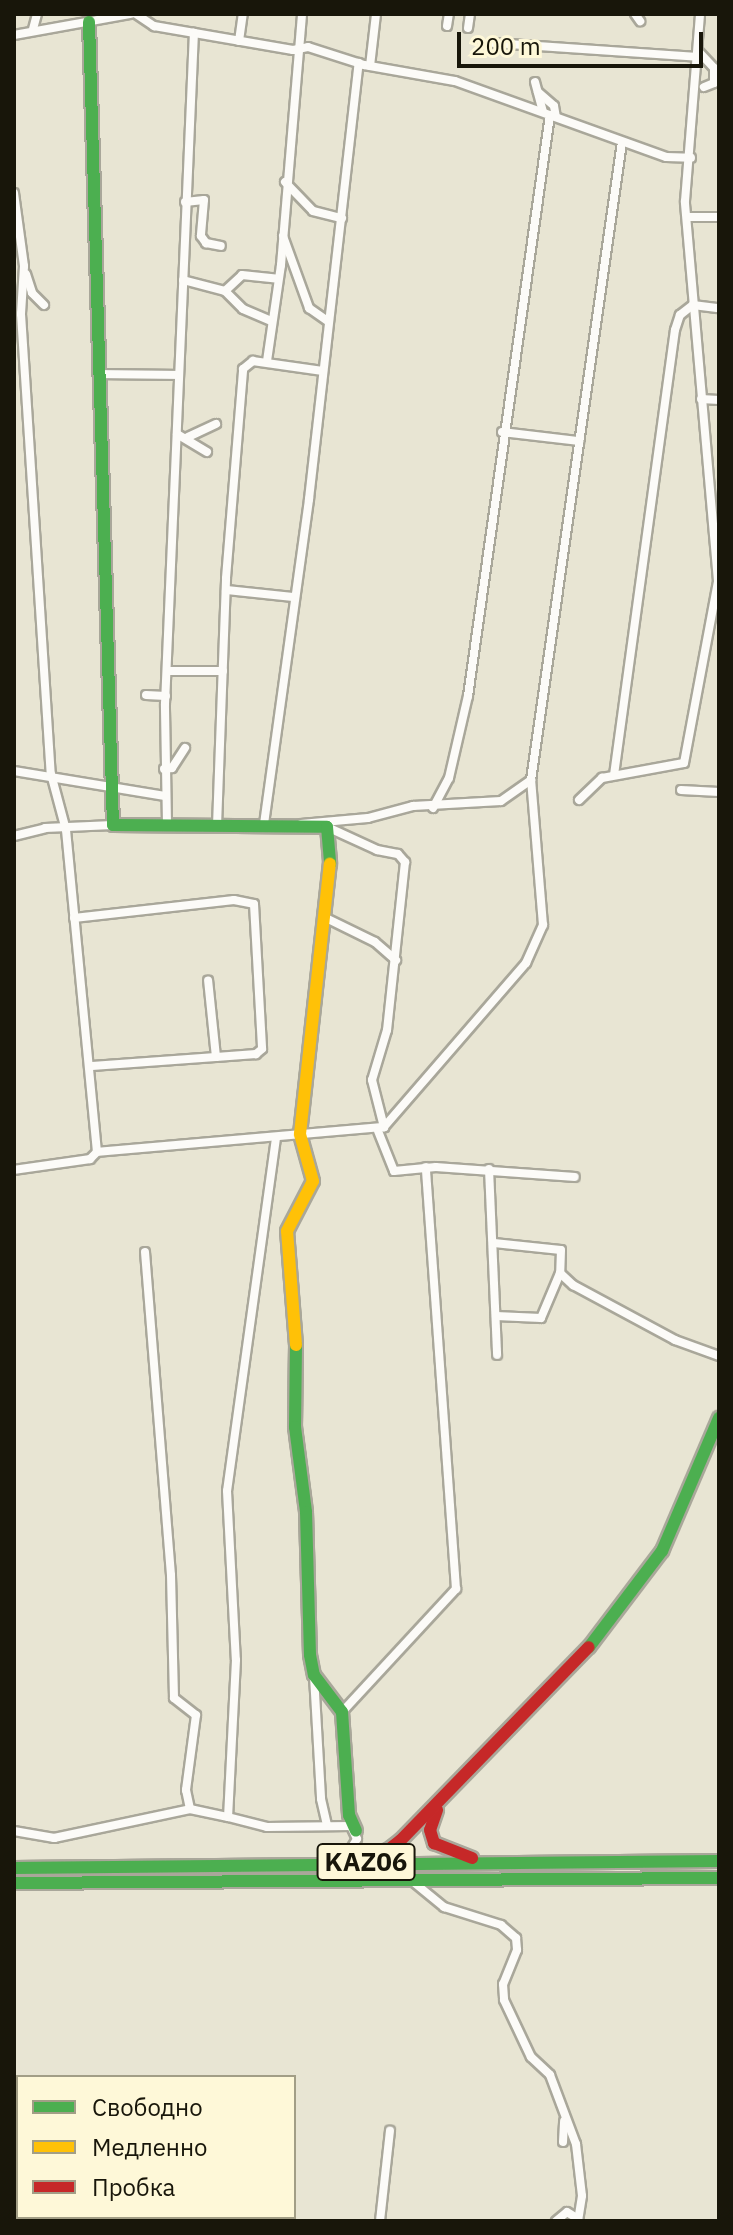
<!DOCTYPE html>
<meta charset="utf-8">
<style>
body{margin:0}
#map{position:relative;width:733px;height:2235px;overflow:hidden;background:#e8e5d3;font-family:"IBM Plex Sans",sans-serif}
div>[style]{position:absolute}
.roads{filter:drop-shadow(2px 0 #a9a79a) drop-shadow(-2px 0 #a9a79a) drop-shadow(0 2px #a9a79a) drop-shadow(0 -2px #a9a79a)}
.street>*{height:8px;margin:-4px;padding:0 4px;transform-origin:4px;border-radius:4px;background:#fcfbf8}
.fast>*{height:12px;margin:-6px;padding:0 6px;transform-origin:6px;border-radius:6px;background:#4caf50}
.slow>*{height:12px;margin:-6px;padding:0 6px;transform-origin:6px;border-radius:6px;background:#ffc107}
.jam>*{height:12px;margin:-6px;padding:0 6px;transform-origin:6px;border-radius:6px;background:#c62828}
span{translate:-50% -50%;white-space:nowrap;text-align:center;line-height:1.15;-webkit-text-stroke:8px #fef8d8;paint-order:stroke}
.shield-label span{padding:2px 6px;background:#fef8d8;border:2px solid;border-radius:6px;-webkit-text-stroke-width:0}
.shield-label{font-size:26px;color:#18160a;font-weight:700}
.frame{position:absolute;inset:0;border:16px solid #18160a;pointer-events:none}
.legend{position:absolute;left:16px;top:2075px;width:280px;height:144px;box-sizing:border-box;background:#fef8d8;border:2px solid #a29e86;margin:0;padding:10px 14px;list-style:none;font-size:24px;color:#18160a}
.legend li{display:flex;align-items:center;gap:16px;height:40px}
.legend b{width:40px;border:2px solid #a29e86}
.scale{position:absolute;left:457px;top:32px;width:246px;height:36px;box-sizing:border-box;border:4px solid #18160a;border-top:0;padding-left:10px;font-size:24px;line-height:28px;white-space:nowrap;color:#18160a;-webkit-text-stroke:6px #fef8d8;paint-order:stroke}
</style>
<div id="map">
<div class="roads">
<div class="street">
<div style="left:136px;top:14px;width:22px;rotate:34deg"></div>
<div style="left:154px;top:26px;width:141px;rotate:9.8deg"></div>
<div style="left:293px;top:50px;width:15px;rotate:-11deg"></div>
<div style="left:308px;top:47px;width:59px;rotate:17.8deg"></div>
<div style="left:364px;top:65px;width:92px;rotate:10deg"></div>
<div style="left:455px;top:81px;width:224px;rotate:19.8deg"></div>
<div style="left:666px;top:157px;width:25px;rotate:2deg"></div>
<div style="left:635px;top:14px;width:9px;rotate:54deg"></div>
<div style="left:447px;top:26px;width:12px;rotate:-81deg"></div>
<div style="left:468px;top:28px;width:14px;rotate:-82deg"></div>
<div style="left:33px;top:29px;width:16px;rotate:-75deg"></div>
<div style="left:14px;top:35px;width:119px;rotate:-10.2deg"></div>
<div style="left:239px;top:41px;width:27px;rotate:-82deg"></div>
<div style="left:494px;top:43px;width:204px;rotate:3.9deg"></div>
<div style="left:699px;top:52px;width:22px;rotate:47deg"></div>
<div style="left:714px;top:68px;width:15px;rotate:90deg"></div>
<div style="left:714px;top:83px;width:11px;rotate:158deg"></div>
<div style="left:370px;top:66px;width:52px;rotate:-83.4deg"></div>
<div style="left:535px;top:82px;width:31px;rotate:75deg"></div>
<div style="left:538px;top:92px;width:21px;rotate:41deg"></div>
<div style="left:554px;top:106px;width:11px;rotate:80deg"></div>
<div style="left:285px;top:182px;width:40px;rotate:46deg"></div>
<div style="left:313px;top:211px;width:30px;rotate:14deg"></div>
<div style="left:14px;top:193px;width:74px;rotate:82.2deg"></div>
<div style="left:24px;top:266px;width:48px;rotate:93.6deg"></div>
<div style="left:21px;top:314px;width:461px;rotate:86.3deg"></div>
<div style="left:51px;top:774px;width:58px;rotate:75deg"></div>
<div style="left:66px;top:830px;width:323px;rotate:84.5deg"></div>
<div style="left:97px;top:1152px;width:10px;rotate:135deg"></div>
<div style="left:90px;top:1159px;width:77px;rotate:171.8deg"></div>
<div style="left:185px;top:202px;width:19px;rotate:-6deg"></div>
<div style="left:204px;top:200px;width:36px;rotate:95deg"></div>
<div style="left:201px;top:236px;width:9px;rotate:54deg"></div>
<div style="left:206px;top:243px;width:15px;rotate:11deg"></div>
<div style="left:687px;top:217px;width:32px"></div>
<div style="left:283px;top:236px;width:77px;rotate:70.1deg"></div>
<div style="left:309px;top:308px;width:24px;rotate:35deg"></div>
<div style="left:26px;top:274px;width:20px;rotate:72deg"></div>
<div style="left:32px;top:293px;width:17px;rotate:45deg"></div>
<div style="left:183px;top:280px;width:43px;rotate:14.7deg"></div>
<div style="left:225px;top:291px;width:25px;rotate:45deg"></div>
<div style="left:243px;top:309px;width:30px;rotate:23deg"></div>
<div style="left:225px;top:291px;width:23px;rotate:-43deg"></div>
<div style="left:242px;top:275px;width:36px;rotate:6deg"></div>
<div style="left:267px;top:361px;width:97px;rotate:-81.7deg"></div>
<div style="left:281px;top:265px;width:252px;rotate:-85.2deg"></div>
<div style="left:99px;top:374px;width:80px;rotate:0.7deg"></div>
<div style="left:701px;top:399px;width:18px;rotate:3deg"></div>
<div style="left:502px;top:432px;width:78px;rotate:6.7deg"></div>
<div style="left:177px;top:434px;width:35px;rotate:31deg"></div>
<div style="left:188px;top:437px;width:31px;rotate:-25deg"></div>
<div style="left:226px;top:590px;width:68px;rotate:5.9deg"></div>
<div style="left:168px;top:671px;width:55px"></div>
<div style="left:146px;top:695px;width:20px;rotate:3deg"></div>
<div style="left:164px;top:769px;width:8px;rotate:-7deg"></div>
<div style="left:172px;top:768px;width:24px;rotate:-57deg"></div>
<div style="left:14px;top:771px;width:153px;rotate:9.4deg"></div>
<div style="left:614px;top:775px;width:449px;rotate:-82.2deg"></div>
<div style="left:675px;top:330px;width:16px;rotate:-72deg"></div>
<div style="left:680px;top:315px;width:16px;rotate:-38deg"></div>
<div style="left:693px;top:305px;width:26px;rotate:7deg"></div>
<div style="left:681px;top:790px;width:38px;rotate:3deg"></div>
<div style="left:579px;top:800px;width:32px;rotate:-44deg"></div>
<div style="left:602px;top:778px;width:83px;rotate:-10.4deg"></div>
<div style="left:684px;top:763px;width:185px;rotate:-79.4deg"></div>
<div style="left:718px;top:581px;width:381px;rotate:-95deg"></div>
<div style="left:685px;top:201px;width:188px;rotate:-85.4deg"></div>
<div style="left:433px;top:808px;width:34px;rotate:-62deg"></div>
<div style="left:449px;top:778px;width:84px;rotate:-77deg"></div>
<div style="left:468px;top:696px;width:587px;rotate:-81.97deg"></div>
<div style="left:167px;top:824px;width:120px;rotate:-91deg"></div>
<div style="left:165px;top:704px;width:672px;rotate:-87.53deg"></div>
<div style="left:264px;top:824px;width:328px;rotate:-82.1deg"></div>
<div style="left:309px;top:499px;width:439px;rotate:-83.5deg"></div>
<div style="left:301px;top:824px;width:67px;rotate:-5.1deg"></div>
<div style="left:368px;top:818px;width:47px;rotate:-14.9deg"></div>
<div style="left:413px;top:806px;width:88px;rotate:-3.3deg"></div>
<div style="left:501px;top:801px;width:37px;rotate:-35deg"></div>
<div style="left:531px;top:780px;width:644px;rotate:-81.88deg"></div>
<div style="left:217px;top:826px;width:248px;rotate:-87.9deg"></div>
<div style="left:226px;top:578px;width:210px;rotate:-85.3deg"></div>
<div style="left:243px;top:369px;width:13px;rotate:-39deg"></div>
<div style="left:253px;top:361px;width:70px;rotate:8.2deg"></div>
<div style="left:327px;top:827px;width:55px;rotate:24.7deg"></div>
<div style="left:377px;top:850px;width:21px;rotate:11deg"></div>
<div style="left:398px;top:854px;width:11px;rotate:49deg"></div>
<div style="left:405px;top:862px;width:169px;rotate:96.1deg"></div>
<div style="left:387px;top:1030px;width:52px;rotate:106.7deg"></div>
<div style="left:372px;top:1080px;width:49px;rotate:75.7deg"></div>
<div style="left:14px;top:836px;width:32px;rotate:-14deg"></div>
<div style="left:45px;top:828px;width:68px;rotate:-2.5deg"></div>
<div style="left:74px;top:918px;width:161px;rotate:-6.4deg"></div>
<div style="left:234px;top:900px;width:20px;rotate:11deg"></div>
<div style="left:254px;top:904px;width:145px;rotate:86.8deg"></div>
<div style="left:262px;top:1049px;width:8px;rotate:140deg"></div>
<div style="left:256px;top:1054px;width:40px;rotate:175.7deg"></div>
<div style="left:328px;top:919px;width:52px;rotate:26.1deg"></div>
<div style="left:375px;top:942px;width:28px;rotate:41deg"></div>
<div style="left:92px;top:1066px;width:124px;rotate:-4.2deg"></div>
<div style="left:216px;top:1057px;width:77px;rotate:-95.9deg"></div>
<div style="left:378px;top:1131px;width:43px;rotate:68.2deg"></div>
<div style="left:394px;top:1171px;width:42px;rotate:-5.4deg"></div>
<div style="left:436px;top:1167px;width:139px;rotate:4.1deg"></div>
<div style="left:276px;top:1138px;width:356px;rotate:97.9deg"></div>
<div style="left:227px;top:1491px;width:169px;rotate:87deg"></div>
<div style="left:236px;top:1660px;width:157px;rotate:92.9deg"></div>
<div style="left:228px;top:1817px;width:40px;rotate:14.4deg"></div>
<div style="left:267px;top:1827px;width:84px;rotate:-0.7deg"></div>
<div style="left:351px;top:1826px;width:14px;rotate:65deg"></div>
<div style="left:357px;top:1839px;width:22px;rotate:122deg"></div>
<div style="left:97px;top:1152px;width:288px;rotate:-5deg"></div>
<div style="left:384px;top:1127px;width:217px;rotate:-49.1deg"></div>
<div style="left:526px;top:963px;width:42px;rotate:-65.9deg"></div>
<div style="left:543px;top:925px;width:145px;rotate:-94.7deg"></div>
<div style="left:489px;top:1169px;width:186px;rotate:87.5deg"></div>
<div style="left:494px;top:1243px;width:67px;rotate:6deg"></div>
<div style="left:561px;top:1250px;width:23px;rotate:92deg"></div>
<div style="left:560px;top:1273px;width:18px;rotate:43deg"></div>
<div style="left:573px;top:1285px;width:116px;rotate:28.3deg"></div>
<div style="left:675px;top:1340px;width:47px;rotate:20deg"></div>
<div style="left:145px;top:1252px;width:324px;rotate:85.4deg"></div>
<div style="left:171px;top:1575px;width:123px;rotate:88.6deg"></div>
<div style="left:174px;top:1698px;width:28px;rotate:38deg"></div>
<div style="left:196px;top:1715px;width:76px;rotate:97.6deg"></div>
<div style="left:186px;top:1790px;width:19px;rotate:78deg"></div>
<div style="left:496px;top:1316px;width:45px;rotate:2.5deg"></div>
<div style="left:541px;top:1318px;width:49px;rotate:-67.1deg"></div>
<div style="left:314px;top:1676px;width:123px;rotate:86.7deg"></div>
<div style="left:321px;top:1799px;width:26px;rotate:77deg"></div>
<div style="left:342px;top:1712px;width:168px;rotate:-47.2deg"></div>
<div style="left:456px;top:1589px;width:423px;rotate:-94.1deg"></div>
<div style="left:14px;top:1831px;width:41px;rotate:9.9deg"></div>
<div style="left:54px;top:1838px;width:139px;rotate:-12deg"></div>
<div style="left:190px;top:1809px;width:39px;rotate:12deg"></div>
<div style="left:411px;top:1880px;width:43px;rotate:39.3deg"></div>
<div style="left:444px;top:1907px;width:60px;rotate:17.5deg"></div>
<div style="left:501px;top:1925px;width:20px;rotate:41deg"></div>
<div style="left:516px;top:1938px;width:12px;rotate:85deg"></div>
<div style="left:517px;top:1950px;width:37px;rotate:112deg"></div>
<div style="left:503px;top:1984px;width:16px;rotate:86deg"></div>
<div style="left:504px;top:2000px;width:63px;rotate:64.7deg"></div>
<div style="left:531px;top:2057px;width:26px;rotate:43deg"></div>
<div style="left:550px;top:2075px;width:74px;rotate:69.4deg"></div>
<div style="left:576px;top:2144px;width:52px;rotate:83.4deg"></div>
<div style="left:582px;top:2196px;width:25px;rotate:99deg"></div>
<div style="left:563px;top:2142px;width:21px;rotate:-87deg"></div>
<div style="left:380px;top:2221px;width:91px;rotate:-83.7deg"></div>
<div style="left:556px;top:2221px;width:14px;rotate:-39deg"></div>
<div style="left:567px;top:2212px;width:13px;rotate:32deg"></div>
</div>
<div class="fast">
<div style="left:89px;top:22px;width:803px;rotate:88.29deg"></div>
<div style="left:113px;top:825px;width:214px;rotate:0.5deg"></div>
<div style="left:327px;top:827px;width:37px;rotate:85deg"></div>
<div style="left:296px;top:1345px;width:82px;rotate:90.7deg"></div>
<div style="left:295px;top:1427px;width:86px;rotate:82.6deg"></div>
<div style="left:306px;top:1512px;width:143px;rotate:88.4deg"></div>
<div style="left:310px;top:1655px;width:20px;rotate:79deg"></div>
<div style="left:314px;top:1675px;width:46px;rotate:52.9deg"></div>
<div style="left:342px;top:1712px;width:103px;rotate:86.1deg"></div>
<div style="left:349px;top:1815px;width:17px;rotate:66deg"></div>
<div style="left:589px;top:1647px;width:121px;rotate:-52.8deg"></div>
<div style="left:662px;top:1551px;width:145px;rotate:-66.8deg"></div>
<div style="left:14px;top:1868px;width:705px;rotate:-0.57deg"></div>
<div style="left:14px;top:1883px;width:705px;rotate:-0.41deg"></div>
</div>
<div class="slow">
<div style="left:296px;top:1345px;width:114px;rotate:-94.5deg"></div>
<div style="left:287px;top:1231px;width:56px;rotate:-62.5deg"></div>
<div style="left:313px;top:1181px;width:49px;rotate:-105.5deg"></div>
<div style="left:300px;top:1134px;width:272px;rotate:-83.7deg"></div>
</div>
<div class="jam">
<div style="left:437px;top:1810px;width:21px;rotate:109deg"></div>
<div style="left:430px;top:1830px;width:14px;rotate:73deg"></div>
<div style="left:434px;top:1843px;width:41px;rotate:21.5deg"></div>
<div style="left:348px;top:1860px;width:41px;rotate:-14deg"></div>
<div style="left:388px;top:1850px;width:16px;rotate:-38deg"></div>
<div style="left:401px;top:1840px;width:269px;rotate:-45.8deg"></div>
</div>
</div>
<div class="shield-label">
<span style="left:366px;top:1862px">KАZ06</span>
</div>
<div class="frame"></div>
<ul class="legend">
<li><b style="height:10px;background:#4caf50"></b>Свободно</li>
<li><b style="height:10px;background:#ffc107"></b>Медленно</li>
<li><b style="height:10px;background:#c62828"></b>Пробка</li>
</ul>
<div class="scale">200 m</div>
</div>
